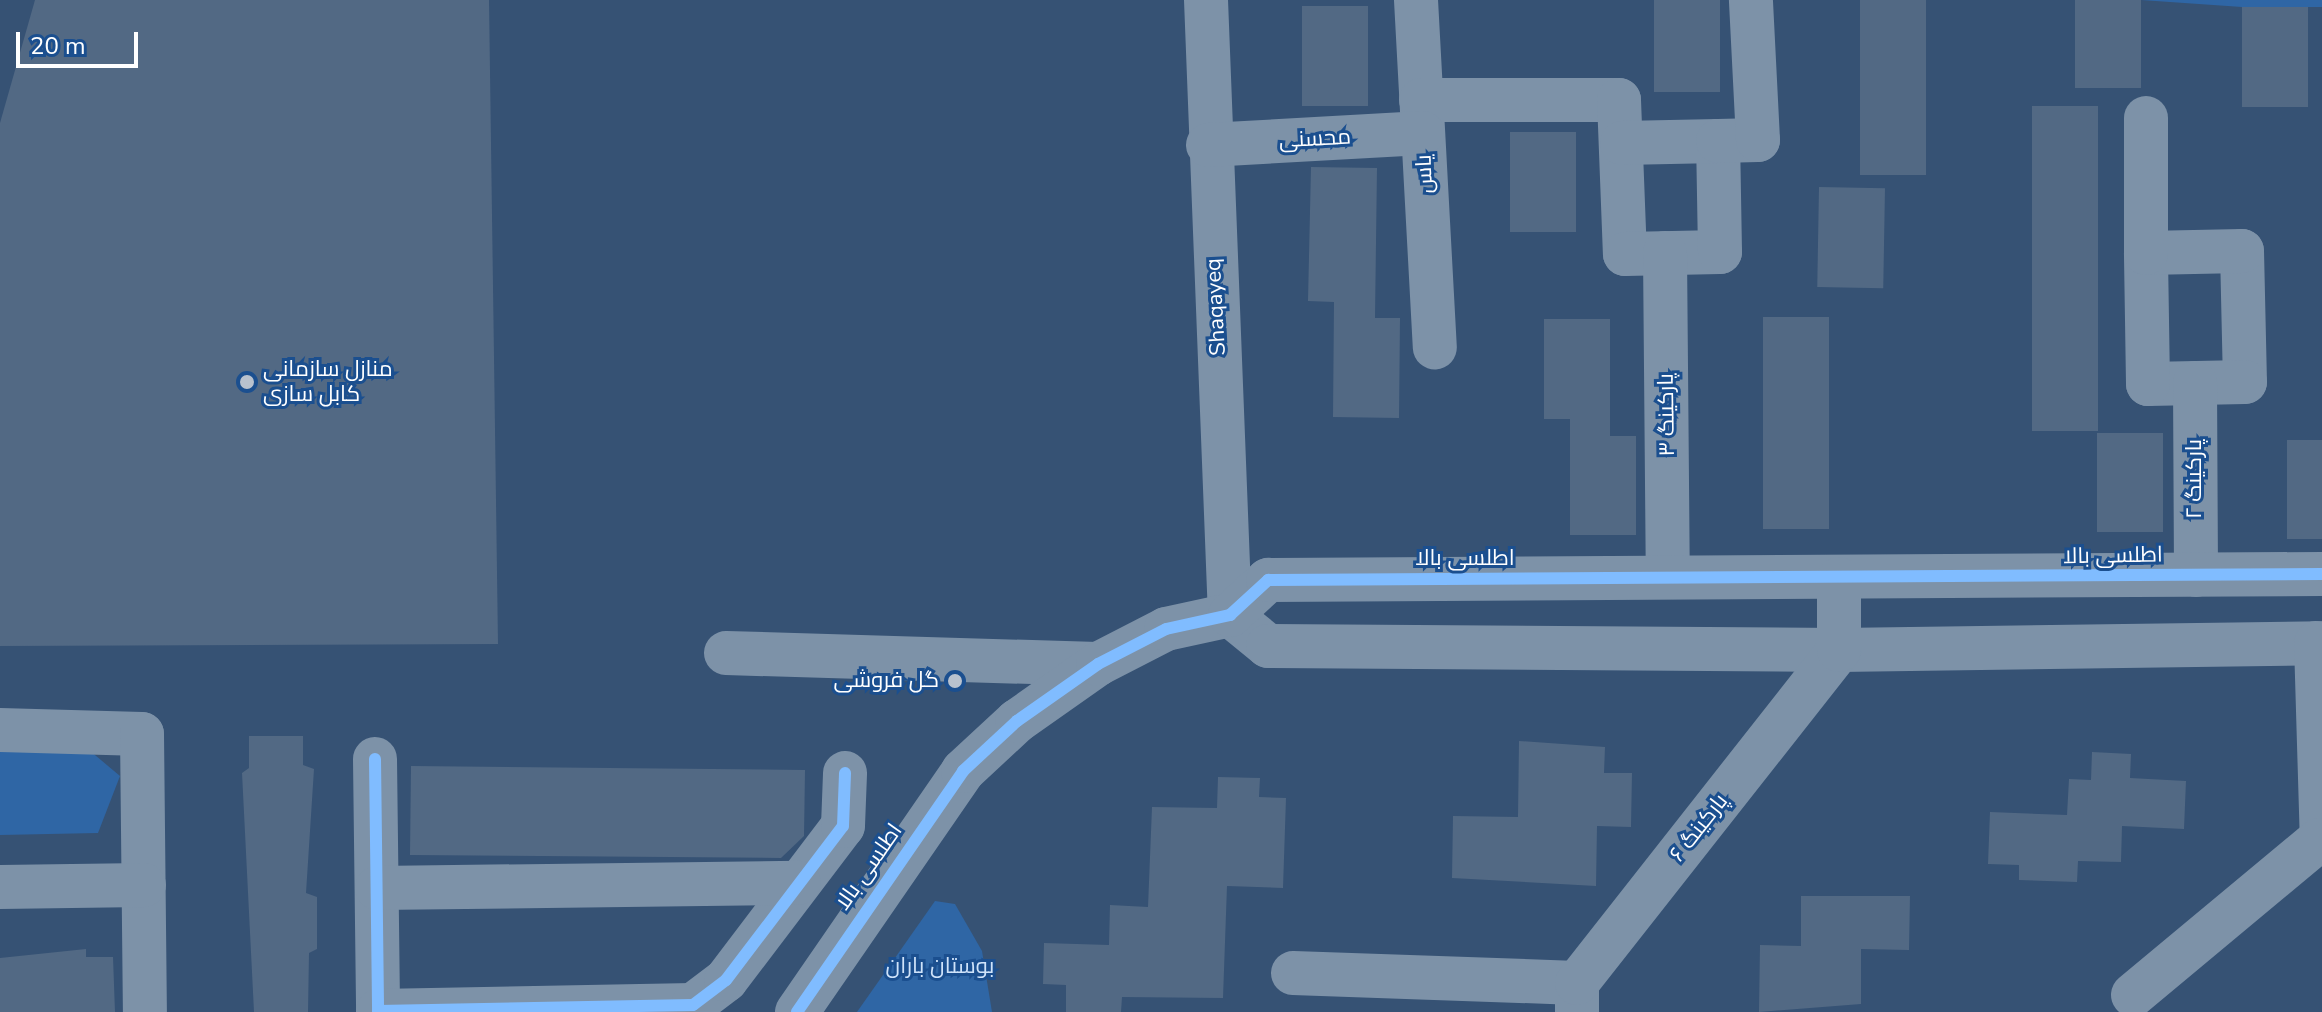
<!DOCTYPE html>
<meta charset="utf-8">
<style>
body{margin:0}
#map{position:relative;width:2322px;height:1012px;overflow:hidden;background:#365274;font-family:"Nunito Sans",Cairo,sans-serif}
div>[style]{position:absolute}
.green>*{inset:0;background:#2f66a5}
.building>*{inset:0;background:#526984;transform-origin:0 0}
.minor>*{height:44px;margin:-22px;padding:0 22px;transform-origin:22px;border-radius:22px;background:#7d92a8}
.cycleway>*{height:12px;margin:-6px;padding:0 6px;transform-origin:6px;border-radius:6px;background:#80bcff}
.dots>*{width:22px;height:22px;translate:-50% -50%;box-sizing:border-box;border:4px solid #1b4f8f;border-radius:50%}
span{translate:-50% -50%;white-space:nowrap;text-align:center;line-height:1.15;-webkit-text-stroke:6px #1b4f8f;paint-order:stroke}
.street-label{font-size:22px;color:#fff}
.poi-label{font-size:22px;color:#fff}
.left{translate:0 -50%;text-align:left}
.right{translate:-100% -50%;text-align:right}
.park-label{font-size:22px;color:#cfe3fa}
.scale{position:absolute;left:16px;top:32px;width:122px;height:36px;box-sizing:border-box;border:4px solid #fff;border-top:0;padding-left:10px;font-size:24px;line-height:28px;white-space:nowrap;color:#fff;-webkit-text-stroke:6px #1b4f8f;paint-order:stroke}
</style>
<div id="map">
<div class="green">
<div style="clip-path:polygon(2141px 0,2322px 0,2322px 7px,2242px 7px)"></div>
<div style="clip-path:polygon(0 749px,89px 750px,120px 776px,98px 833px,0 835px)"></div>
<div style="clip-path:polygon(935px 901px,955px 904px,982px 951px,992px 1012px,857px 1012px)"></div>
</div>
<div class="building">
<div style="clip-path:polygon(35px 0,489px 0,498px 644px,0 646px,0 123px)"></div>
<div style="left:1654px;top:0;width:66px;height:92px"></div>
<div style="left:1860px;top:0;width:66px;height:175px"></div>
<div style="left:2075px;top:0;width:66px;height:88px"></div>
<div style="left:1302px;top:6px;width:66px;height:100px"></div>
<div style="left:2242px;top:7px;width:66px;height:100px"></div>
<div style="left:2032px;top:106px;width:66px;height:325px"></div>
<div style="left:1576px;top:132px;width:100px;height:66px;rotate:90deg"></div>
<div style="clip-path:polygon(1311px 167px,1377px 168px,1375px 318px,1400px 318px,1399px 418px,1333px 417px,1334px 302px,1308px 301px)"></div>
<div style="left:1819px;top:187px;width:66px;height:100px;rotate:1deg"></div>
<div style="left:1763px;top:317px;width:66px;height:212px"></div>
<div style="clip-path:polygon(1544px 319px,1610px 319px,1610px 436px,1636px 436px,1636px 535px,1570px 535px,1570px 419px,1544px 419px)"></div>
<div style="left:2097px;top:433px;width:66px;height:99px"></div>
<div style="left:2287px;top:440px;width:35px;height:99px"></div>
<div style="clip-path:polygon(249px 736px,303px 736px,303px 765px,314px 769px,306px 893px,317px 897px,317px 949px,309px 953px,308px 1012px,254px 1012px,242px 773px,249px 768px)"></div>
<div style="clip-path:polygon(1519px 741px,1605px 747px,1604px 773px,1632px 773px,1631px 827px,1597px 826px,1596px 886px,1452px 878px,1453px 816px,1518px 817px)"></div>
<div style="clip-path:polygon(2092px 752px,2131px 754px,2130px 778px,2186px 781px,2184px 829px,2122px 826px,2121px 862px,2078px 861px,2077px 882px,2019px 880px,2019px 865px,1988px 864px,1990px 812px,2067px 815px,2069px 779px,2091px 780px)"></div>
<div style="clip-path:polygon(411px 766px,805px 770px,804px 836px,781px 858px,410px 855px)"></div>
<div style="clip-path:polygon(1218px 777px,1260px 778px,1259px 797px,1286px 798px,1283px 888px,1227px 886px,1223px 998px,1122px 997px,1121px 1012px,1066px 1012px,1066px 985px,1043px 984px,1044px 943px,1109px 945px,1110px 905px,1148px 907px,1152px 807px,1217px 808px)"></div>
<div style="clip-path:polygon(1801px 896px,1910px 896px,1909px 950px,1861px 949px,1861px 1004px,1759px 1012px,1760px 945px,1801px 946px)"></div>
<div style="clip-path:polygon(86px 949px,86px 957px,113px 957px,115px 1012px,0 1012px,0 958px)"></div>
</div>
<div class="minor">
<div style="left:1206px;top:0;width:615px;rotate:87.77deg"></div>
<div style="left:1416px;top:0;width:348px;rotate:86.9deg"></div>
<div style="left:1421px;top:100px;width:198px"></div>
<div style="left:1619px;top:100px;width:154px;rotate:87.8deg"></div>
<div style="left:1625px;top:254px;width:95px;rotate:-1.2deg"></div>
<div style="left:1720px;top:252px;width:111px;rotate:-91deg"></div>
<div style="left:1718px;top:141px;width:96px;rotate:178.8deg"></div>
<div style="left:1718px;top:141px;width:40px;rotate:-1.4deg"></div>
<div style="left:1758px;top:140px;width:140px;rotate:-92.9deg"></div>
<div style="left:1208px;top:145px;width:215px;rotate:-3.2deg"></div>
<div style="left:2242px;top:251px;width:131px;rotate:88.7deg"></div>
<div style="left:2245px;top:382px;width:97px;rotate:178.8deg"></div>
<div style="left:2148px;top:384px;width:131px;rotate:-90.9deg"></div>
<div style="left:2146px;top:253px;width:96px;rotate:-1.2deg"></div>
<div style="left:1665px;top:253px;width:324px;rotate:89.5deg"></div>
<div style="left:2146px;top:253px;width:135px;rotate:-90deg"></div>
<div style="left:2195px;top:383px;width:192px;rotate:89.7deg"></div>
<div style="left:1230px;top:615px;width:49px;rotate:39.2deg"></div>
<div style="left:1268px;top:646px;width:571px;rotate:0.4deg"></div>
<div style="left:1839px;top:650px;width:483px;rotate:-0.8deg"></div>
<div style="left:2316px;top:643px;width:200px;rotate:88.3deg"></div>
<div style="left:726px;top:653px;width:372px;rotate:1.7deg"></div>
<div style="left:0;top:730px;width:142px;rotate:1.6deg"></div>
<div style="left:142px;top:734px;width:278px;rotate:89.4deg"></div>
<div style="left:375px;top:759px;width:252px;rotate:89.3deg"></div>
<div style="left:378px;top:1011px;width:315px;rotate:-1.1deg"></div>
<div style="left:693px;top:1005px;width:41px;rotate:-37.1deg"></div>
<div style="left:726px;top:980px;width:193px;rotate:-52.8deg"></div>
<div style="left:843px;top:826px;width:53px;rotate:-87.8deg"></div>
<div style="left:0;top:887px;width:144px;rotate:-0.8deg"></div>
<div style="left:377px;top:888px;width:422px;rotate:-0.7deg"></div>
<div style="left:1293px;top:973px;width:284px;rotate:2deg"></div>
<div style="left:2133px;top:995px;width:242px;rotate:-39.8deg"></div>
<div style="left:797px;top:1012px;width:293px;rotate:-55.4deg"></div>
<div style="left:963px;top:771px;width:74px;rotate:-42.8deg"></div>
<div style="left:1017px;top:721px;width:99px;rotate:-35.1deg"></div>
<div style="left:1098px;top:664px;width:76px;rotate:-27.2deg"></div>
<div style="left:1166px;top:629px;width:66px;rotate:-12.3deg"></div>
<div style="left:1230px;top:615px;width:52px;rotate:-42.6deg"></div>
<div style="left:1268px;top:580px;width:1054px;rotate:-0.33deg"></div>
<div style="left:1577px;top:1012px;width:29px;rotate:-90deg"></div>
<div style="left:1577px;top:983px;width:424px;rotate:-51.8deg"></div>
<div style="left:1839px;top:650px;width:71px;rotate:-90deg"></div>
</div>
<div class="cycleway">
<div style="left:375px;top:759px;width:252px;rotate:89.3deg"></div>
<div style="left:378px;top:1011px;width:315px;rotate:-1.1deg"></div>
<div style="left:693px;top:1005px;width:41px;rotate:-37.1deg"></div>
<div style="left:726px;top:980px;width:193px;rotate:-52.8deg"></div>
<div style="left:843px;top:826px;width:53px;rotate:-87.8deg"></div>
<div style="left:797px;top:1012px;width:293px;rotate:-55.4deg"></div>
<div style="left:963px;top:771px;width:74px;rotate:-42.8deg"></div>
<div style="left:1017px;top:721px;width:99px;rotate:-35.1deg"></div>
<div style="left:1098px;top:664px;width:76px;rotate:-27.2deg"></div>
<div style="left:1166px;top:629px;width:66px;rotate:-12.3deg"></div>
<div style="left:1230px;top:615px;width:52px;rotate:-42.6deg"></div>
<div style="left:1268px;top:580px;width:1054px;rotate:-0.33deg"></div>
</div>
<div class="dots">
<div style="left:247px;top:382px;background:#b9c2ce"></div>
<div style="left:955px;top:681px;background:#b9c2ce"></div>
</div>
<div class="street-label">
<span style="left:1315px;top:139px;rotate:-3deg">محسنی</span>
<span style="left:1425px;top:174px;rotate:-93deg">یاس</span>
<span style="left:1216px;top:307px;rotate:-93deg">Shaqayeq</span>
<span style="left:1667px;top:415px;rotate:-91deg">پارکینگ ۳</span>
<span style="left:2195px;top:479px;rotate:-90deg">پارکینگ ۲</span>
<span style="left:2113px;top:556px;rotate:-1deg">اطلسی بالا</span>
<span style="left:1465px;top:559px">اطلسی بالا</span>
<span style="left:1699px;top:828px;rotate:-52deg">پارکینگ ۶</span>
<span style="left:869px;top:867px;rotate:-55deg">اطلسی بالا</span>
</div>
<div class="poi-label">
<span class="left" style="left:263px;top:382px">منازل سازمانی<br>کابل سازی</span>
<span class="right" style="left:939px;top:681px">گل فروشی</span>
</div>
<div class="park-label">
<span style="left:940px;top:967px">بوستان باران</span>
</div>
<div class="scale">20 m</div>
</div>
